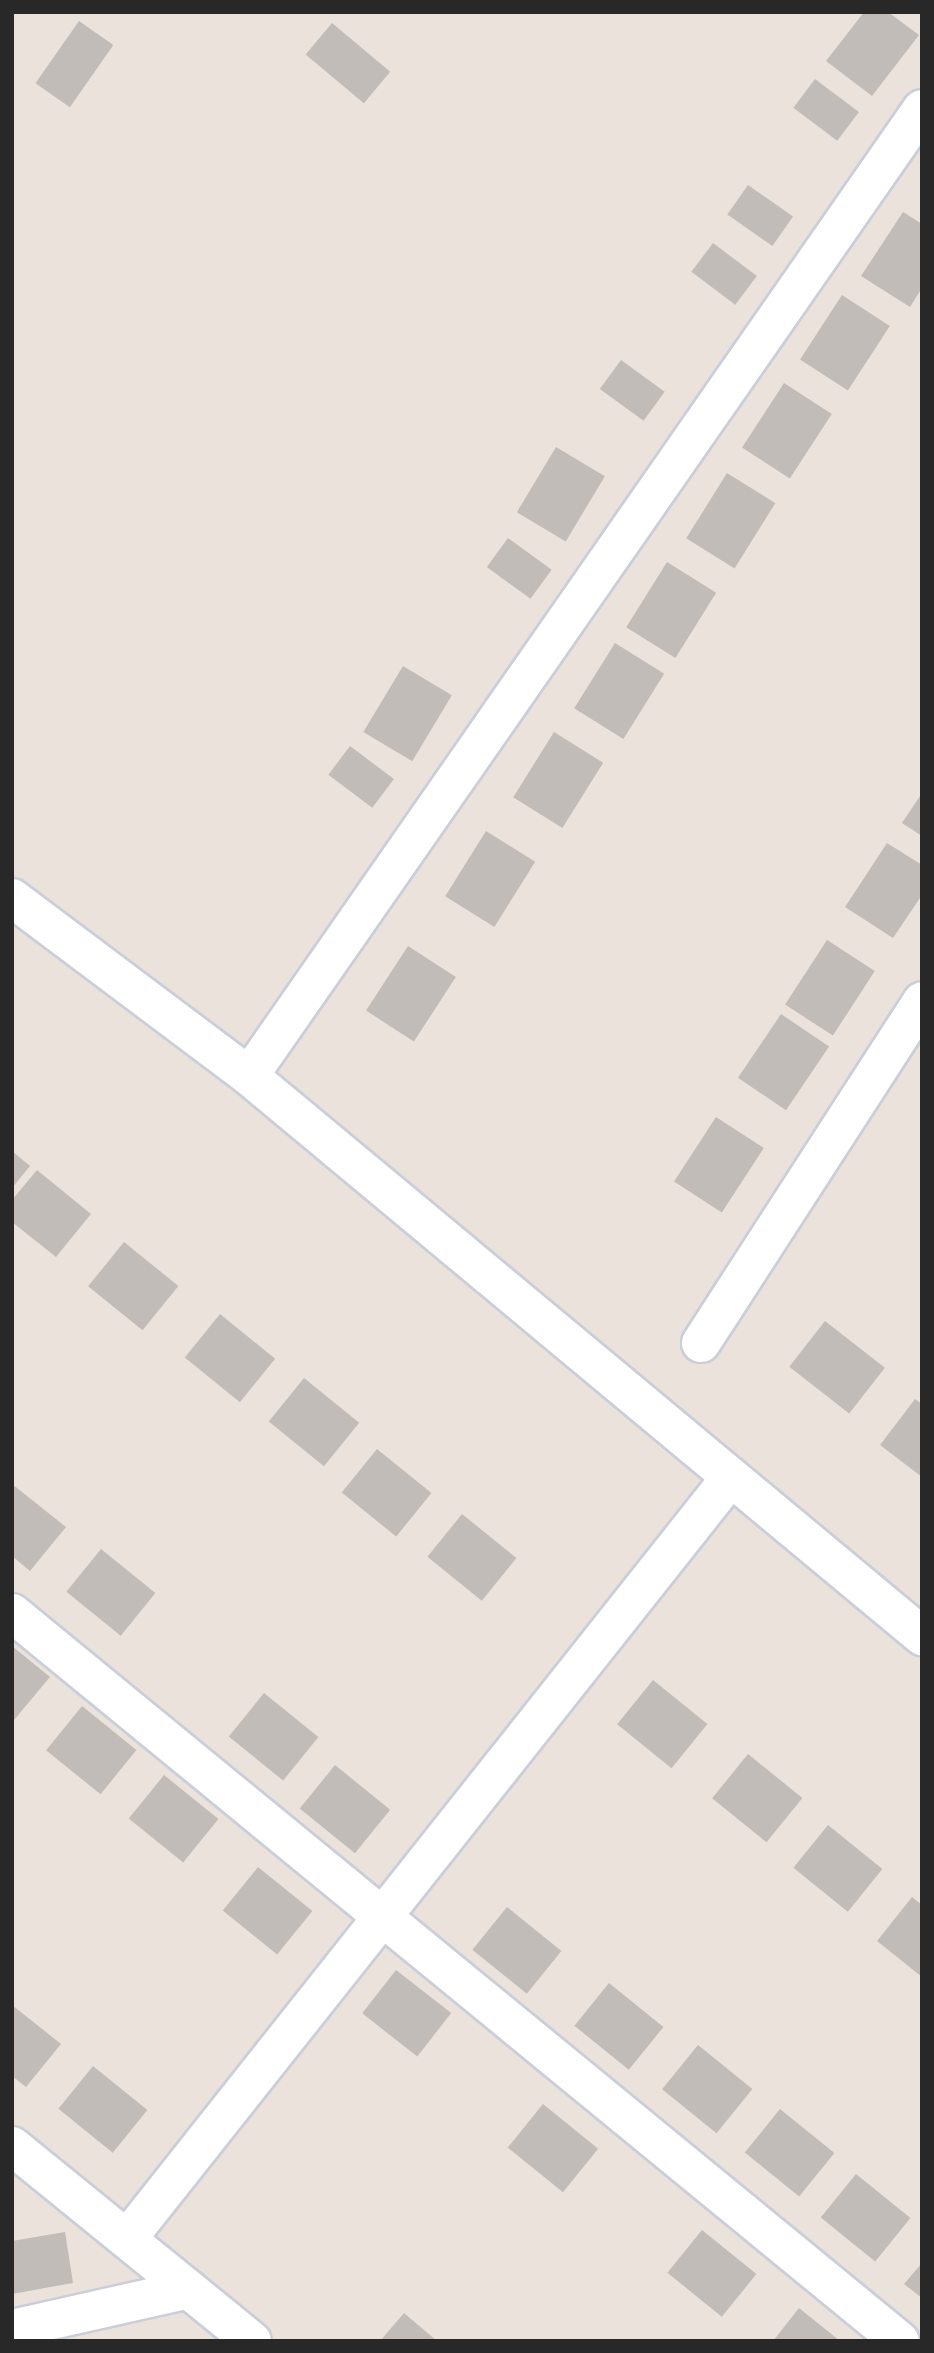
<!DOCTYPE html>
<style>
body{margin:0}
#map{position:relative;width:934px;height:2353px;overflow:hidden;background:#eae2db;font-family:"Archivo Narrow",sans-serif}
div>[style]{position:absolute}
.building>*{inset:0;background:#c2bcb8;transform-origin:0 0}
.roads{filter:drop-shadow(2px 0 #caced9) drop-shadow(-2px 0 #caced9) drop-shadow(0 2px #caced9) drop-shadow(0 -2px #caced9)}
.street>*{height:38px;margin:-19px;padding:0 19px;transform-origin:19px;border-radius:19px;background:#fff}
span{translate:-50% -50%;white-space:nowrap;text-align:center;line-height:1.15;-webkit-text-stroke:6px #fff;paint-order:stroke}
.frame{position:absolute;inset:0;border:14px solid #282828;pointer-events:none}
</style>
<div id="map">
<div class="building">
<div style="clip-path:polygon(864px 12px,888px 12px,919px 35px,872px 96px,826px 61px)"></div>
<div style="left:79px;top:21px;width:42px;height:76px;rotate:35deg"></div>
<div style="left:332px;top:23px;width:76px;height:41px;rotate:40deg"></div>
<div style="left:815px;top:79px;width:55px;height:36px;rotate:37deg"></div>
<div style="left:748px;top:185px;width:55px;height:36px;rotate:35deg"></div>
<div style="clip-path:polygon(903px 212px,922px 224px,922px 288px,910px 307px,861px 276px)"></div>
<div style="left:713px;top:243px;width:55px;height:36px;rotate:37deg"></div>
<div style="left:842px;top:295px;width:57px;height:77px;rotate:33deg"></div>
<div style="left:621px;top:360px;width:54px;height:36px;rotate:36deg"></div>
<div style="left:784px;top:383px;width:57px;height:77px;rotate:33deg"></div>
<div style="left:556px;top:447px;width:57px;height:76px;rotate:31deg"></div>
<div style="left:727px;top:473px;width:57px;height:77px;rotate:32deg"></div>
<div style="left:508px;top:538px;width:54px;height:36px;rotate:36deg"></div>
<div style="left:667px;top:562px;width:58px;height:77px;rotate:32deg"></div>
<div style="left:615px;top:643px;width:58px;height:77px;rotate:32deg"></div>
<div style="left:403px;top:666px;width:57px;height:77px;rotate:31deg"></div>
<div style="left:554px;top:732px;width:58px;height:77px;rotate:32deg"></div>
<div style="left:350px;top:746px;width:55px;height:36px;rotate:37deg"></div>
<div style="clip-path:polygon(922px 793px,922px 836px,902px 823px)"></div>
<div style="left:486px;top:831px;width:58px;height:77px;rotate:32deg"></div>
<div style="clip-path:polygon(887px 843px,922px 865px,922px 895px,893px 938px,845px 907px)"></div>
<div style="left:827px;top:940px;width:57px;height:77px;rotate:33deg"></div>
<div style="left:408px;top:946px;width:57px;height:77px;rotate:33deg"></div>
<div style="left:781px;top:1014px;width:58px;height:77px;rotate:34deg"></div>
<div style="left:716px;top:1117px;width:57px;height:77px;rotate:33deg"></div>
<div style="clip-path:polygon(12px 1151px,30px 1166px,12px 1188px)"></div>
<div style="clip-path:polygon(37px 1170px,91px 1214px,56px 1257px,12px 1222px,12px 1200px)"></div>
<div style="left:124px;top:1242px;width:70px;height:57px;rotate:39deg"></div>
<div style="left:220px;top:1314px;width:71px;height:56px;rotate:39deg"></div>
<div style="left:825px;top:1321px;width:76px;height:58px;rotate:38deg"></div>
<div style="left:304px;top:1378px;width:71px;height:56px;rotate:39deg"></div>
<div style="clip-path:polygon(915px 1399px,922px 1404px,922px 1477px,880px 1445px)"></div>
<div style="left:377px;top:1449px;width:70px;height:56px;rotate:39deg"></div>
<div style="clip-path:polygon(12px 1484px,66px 1527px,30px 1571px,12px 1556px)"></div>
<div style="left:462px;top:1514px;width:70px;height:55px;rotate:39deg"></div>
<div style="left:101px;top:1549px;width:70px;height:55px;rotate:39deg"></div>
<div style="clip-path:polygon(12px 1646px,50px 1677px,14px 1720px,12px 1718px)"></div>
<div style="left:653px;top:1680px;width:70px;height:57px;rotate:39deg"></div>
<div style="left:264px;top:1693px;width:70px;height:56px;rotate:39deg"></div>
<div style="left:82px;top:1706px;width:70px;height:57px;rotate:39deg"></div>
<div style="left:748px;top:1754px;width:70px;height:57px;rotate:39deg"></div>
<div style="left:335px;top:1765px;width:71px;height:56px;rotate:39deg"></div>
<div style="left:164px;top:1775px;width:70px;height:56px;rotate:39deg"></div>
<div style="left:828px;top:1825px;width:70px;height:55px;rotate:39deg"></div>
<div style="left:258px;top:1867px;width:70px;height:56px;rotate:39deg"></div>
<div style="clip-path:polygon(912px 1897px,922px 1905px,922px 1977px,877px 1941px)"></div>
<div style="left:507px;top:1907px;width:70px;height:55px;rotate:39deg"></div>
<div style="left:396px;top:1970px;width:70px;height:55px;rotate:38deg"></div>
<div style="left:609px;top:1983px;width:70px;height:55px;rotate:39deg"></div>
<div style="clip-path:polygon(12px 2005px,61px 2044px,26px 2087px,12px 2076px)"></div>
<div style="left:698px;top:2045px;width:70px;height:57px;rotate:39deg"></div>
<div style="left:93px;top:2066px;width:70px;height:55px;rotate:39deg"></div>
<div style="left:543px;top:2104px;width:71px;height:56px;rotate:39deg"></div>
<div style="left:780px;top:2109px;width:70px;height:56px;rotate:39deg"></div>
<div style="left:856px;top:2174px;width:70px;height:56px;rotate:39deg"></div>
<div style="left:702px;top:2230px;width:70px;height:55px;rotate:39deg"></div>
<div style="clip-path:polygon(65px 2232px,73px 2283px,12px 2294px,12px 2241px)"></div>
<div style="clip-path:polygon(922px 2263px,922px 2298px,904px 2284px)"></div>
<div style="clip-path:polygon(799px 2308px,840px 2341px,773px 2341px)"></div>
<div style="clip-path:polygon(404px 2313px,437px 2341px,380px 2341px)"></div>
</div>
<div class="roads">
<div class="street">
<div style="left:12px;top:898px;width:296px;rotate:36.9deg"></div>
<div style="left:249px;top:1076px;width:876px;rotate:39.76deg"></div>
<div style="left:249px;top:1076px;width:1178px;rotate:-55.16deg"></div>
<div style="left:701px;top:1343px;width:407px;rotate:-57.1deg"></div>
<div style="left:12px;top:1613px;width:1148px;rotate:39.35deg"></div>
<div style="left:12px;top:2146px;width:309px;rotate:39.1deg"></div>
<div style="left:127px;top:2239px;width:972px;rotate:-51.6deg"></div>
<div style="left:12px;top:2329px;width:181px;rotate:-12.7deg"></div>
</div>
</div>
<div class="frame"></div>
</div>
